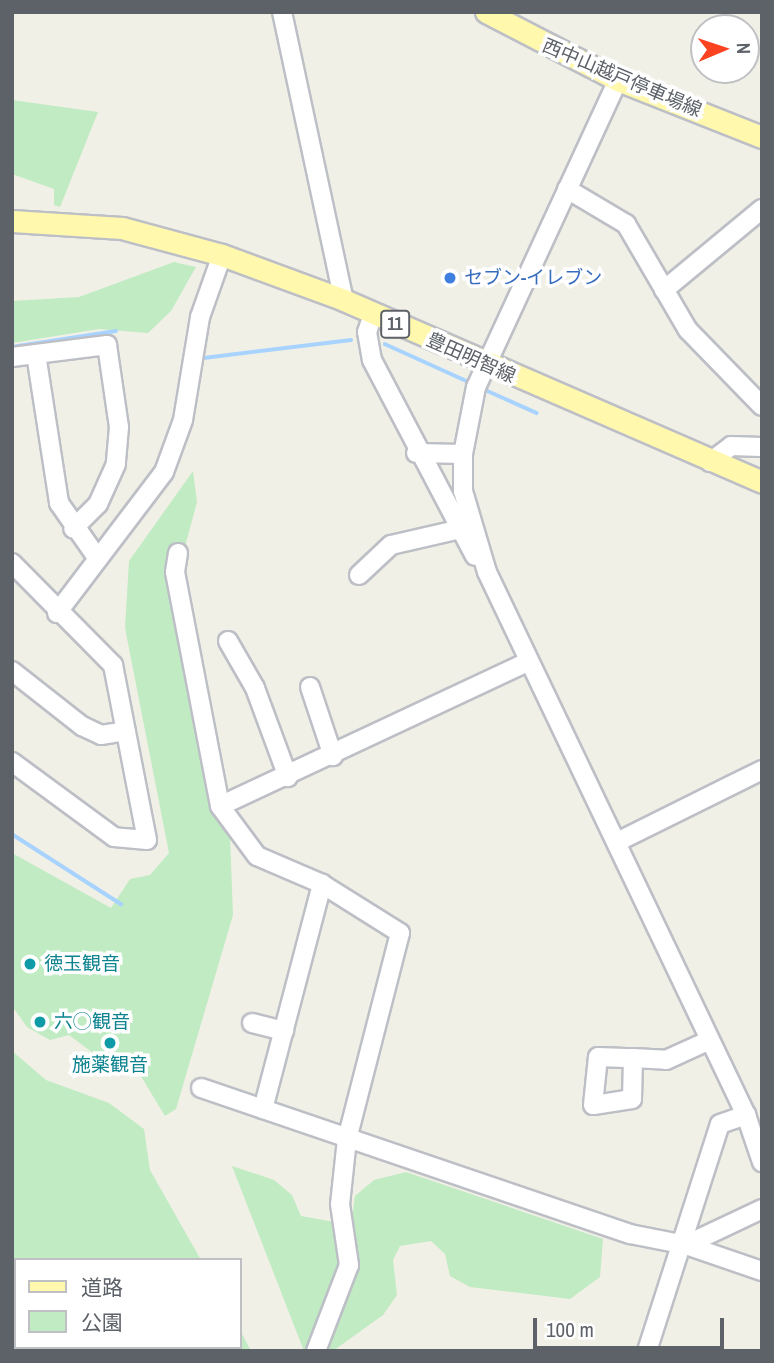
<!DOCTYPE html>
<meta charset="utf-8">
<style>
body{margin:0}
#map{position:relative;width:774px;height:1363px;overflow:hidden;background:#f1f0e6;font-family:"Archivo Narrow","Noto Sans JP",sans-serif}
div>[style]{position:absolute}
.green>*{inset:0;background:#c0ebc3}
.stream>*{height:3.5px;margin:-1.75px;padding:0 1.75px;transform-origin:1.75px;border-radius:1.75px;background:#a8d3ff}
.roads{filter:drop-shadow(2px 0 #bdbfc6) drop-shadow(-2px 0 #bdbfc6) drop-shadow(0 2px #bdbfc6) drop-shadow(0 -2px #bdbfc6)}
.minor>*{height:18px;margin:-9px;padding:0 9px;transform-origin:9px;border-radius:9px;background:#fff}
.major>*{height:21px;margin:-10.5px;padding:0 10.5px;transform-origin:10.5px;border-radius:10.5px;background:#fff8ad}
.dots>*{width:19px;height:19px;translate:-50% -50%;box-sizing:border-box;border:4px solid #fff;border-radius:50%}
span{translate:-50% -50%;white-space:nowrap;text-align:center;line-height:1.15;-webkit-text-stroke:7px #fff;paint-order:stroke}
.shield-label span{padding:2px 5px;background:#fff;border:2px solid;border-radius:5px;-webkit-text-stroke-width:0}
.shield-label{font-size:18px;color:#5d6168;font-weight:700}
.street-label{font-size:19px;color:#5d6168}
.shop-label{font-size:19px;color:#366cbe}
.left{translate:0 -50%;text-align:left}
.culture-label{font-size:19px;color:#0d838f}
.frame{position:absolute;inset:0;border:14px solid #5d6168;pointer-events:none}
.legend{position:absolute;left:14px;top:1258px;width:228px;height:91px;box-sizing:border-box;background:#fff;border:2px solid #bec0c3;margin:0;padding:9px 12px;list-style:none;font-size:21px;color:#5d6168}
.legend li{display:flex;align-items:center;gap:14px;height:35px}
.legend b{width:35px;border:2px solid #bec0c3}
.north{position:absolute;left:690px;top:14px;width:70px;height:70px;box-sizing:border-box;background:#fff;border:2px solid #bec0c3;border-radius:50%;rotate:88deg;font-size:19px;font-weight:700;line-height:28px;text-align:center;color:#5d6168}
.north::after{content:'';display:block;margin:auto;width:24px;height:32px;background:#fc4321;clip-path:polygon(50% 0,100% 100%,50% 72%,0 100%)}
.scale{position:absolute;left:533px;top:1318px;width:191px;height:32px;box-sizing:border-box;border:4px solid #5d6168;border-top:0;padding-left:9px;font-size:21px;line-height:24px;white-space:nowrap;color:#5d6168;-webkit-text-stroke:5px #fff;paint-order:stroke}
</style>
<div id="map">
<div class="green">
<div style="clip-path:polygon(12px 100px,98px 112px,60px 207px,54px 205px,54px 189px,12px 174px)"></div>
<div style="clip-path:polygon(174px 262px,196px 267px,171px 311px,148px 333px,99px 329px,12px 343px,12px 301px,79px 297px)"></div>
<div style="clip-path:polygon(193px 471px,197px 502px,176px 580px,204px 753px,230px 835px,233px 915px,176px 1109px,165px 1116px,139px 1073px,124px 1066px,111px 1074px,94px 1066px,93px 1053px,69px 1035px,50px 1040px,27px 1027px,12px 1006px,12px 853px,111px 908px,130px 879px,150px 875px,169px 853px,125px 628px,129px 561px)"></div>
<div style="clip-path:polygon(12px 1051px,46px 1080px,109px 1103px,144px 1129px,150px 1170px,201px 1260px,16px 1260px,16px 1347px,240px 1347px,240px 1330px,251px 1351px,12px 1351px)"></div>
<div style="clip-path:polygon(232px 1166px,274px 1180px,292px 1195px,301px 1216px,351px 1225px,355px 1196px,374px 1180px,406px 1172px,603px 1239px,600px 1277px,570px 1299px,470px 1287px,450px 1276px,445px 1254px,431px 1241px,400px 1246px,393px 1260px,397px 1295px,383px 1315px,333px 1351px,304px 1351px)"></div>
</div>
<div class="stream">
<div style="left:385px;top:344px;width:94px;rotate:24.4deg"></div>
<div style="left:12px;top:347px;width:105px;rotate:-8.7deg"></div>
<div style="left:204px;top:358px;width:148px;rotate:-7deg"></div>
<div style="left:481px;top:388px;width:61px;rotate:24.1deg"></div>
<div style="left:12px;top:834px;width:130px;rotate:32.7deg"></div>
</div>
<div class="roads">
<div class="minor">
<div style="left:282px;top:12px;width:295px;rotate:77.9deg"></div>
<div style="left:618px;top:80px;width:338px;rotate:114.8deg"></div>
<div style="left:476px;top:387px;width:68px;rotate:101deg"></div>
<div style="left:463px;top:454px;width:37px;rotate:90deg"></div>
<div style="left:463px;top:491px;width:84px;rotate:73.5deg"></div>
<div style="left:487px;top:572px;width:602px;rotate:64.5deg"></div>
<div style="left:746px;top:1115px;width:50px;rotate:71.2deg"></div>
<div style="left:567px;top:189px;width:69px;rotate:30.7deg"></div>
<div style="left:626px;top:224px;width:123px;rotate:59.7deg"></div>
<div style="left:688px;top:330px;width:106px;rotate:45.8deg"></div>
<div style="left:664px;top:290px;width:127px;rotate:-39.6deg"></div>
<div style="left:373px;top:314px;width:19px;rotate:108deg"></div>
<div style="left:367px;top:332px;width:28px;rotate:80deg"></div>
<div style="left:372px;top:360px;width:221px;rotate:62.3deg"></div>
<div style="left:36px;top:354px;width:151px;rotate:81.2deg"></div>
<div style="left:59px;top:503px;width:68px;rotate:55.1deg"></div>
<div style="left:12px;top:357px;width:96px;rotate:-7.2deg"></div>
<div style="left:107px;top:345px;width:83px;rotate:81.7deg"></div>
<div style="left:119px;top:427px;width:37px;rotate:95deg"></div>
<div style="left:116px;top:464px;width:44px;rotate:114.2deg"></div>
<div style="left:98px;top:504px;width:35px;rotate:135deg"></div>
<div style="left:416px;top:453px;width:47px;rotate:1.2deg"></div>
<div style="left:710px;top:462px;width:26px;rotate:-37deg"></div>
<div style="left:731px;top:446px;width:31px;rotate:2deg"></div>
<div style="left:178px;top:553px;width:19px;rotate:99deg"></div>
<div style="left:175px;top:572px;width:238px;rotate:79.1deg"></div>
<div style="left:220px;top:806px;width:62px;rotate:53.5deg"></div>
<div style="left:257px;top:856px;width:71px;rotate:23.3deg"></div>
<div style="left:322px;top:884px;width:92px;rotate:32.1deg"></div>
<div style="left:400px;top:933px;width:213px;rotate:104.4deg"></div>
<div style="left:347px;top:1139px;width:65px;rotate:96.1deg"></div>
<div style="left:340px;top:1204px;width:62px;rotate:81.6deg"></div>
<div style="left:349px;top:1265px;width:92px;rotate:111deg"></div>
<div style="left:12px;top:563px;width:144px;rotate:45.3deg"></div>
<div style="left:113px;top:665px;width:178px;rotate:79deg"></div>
<div style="left:147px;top:840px;width:33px;rotate:-175deg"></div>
<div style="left:114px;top:837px;width:127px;rotate:-143.7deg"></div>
<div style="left:359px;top:575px;width:44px;rotate:-43.2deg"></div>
<div style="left:391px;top:545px;width:67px;rotate:-13deg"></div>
<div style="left:57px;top:613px;width:177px;rotate:-52.8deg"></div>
<div style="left:164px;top:472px;width:55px;rotate:-69.9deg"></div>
<div style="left:183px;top:420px;width:104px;rotate:-80.6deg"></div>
<div style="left:200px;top:317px;width:66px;rotate:-70.5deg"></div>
<div style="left:228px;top:641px;width:54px;rotate:60.1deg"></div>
<div style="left:255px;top:688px;width:95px;rotate:69.7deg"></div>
<div style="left:12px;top:671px;width:89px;rotate:38.2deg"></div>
<div style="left:82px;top:726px;width:21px;rotate:25deg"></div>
<div style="left:101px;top:735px;width:25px;rotate:-9deg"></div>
<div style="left:310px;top:687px;width:73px;rotate:71.6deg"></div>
<div style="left:220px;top:806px;width:341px;rotate:-25.1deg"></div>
<div style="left:617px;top:842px;width:162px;rotate:-26.4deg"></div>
<div style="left:252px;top:1023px;width:33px;rotate:14deg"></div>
<div style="left:633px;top:1058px;width:41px;rotate:91.4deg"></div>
<div style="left:632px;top:1099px;width:39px;rotate:171deg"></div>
<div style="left:593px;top:1105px;width:48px;rotate:-84.1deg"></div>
<div style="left:598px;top:1057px;width:35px;rotate:2deg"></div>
<div style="left:633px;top:1058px;width:33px;rotate:3deg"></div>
<div style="left:666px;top:1060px;width:48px;rotate:-24.4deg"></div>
<div style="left:201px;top:1088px;width:453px;rotate:18.8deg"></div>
<div style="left:630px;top:1234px;width:57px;rotate:11.1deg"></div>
<div style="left:686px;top:1245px;width:84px;rotate:-25.3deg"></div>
<div style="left:263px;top:1109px;width:233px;rotate:-75.3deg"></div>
<div style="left:686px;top:1245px;width:80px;rotate:18.9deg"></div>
<div style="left:647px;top:1351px;width:238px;rotate:-72.2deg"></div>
<div style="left:720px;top:1124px;width:28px;rotate:-19deg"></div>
</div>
<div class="major">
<div style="left:486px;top:12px;width:148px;rotate:27.3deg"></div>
<div style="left:618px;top:80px;width:155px;rotate:21.6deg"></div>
<div style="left:12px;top:221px;width:110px;rotate:3.6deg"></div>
<div style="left:122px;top:228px;width:104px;rotate:15.1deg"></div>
<div style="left:222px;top:255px;width:130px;rotate:20.2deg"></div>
<div style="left:344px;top:300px;width:456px;rotate:23.5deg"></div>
</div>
</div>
<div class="dots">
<div style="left:450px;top:278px;background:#3f7fe0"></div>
<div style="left:30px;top:964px;background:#0f9aa8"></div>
<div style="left:40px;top:1022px;background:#0f9aa8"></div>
<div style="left:110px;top:1043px;background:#0f9aa8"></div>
</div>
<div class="shield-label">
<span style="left:395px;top:324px">11</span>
</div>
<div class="street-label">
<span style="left:622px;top:78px;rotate:23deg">西中山越戸停車場線</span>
<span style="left:471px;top:358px;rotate:24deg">豊田明智線</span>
</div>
<div class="shop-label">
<span class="left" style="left:464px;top:278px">セブン-イレブン</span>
</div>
<div class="culture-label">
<span class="left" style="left:44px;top:964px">徳玉観音</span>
<span class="left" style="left:54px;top:1022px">六◯観音</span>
<span style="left:110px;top:1065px">施薬観音</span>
</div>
<div class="frame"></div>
<ul class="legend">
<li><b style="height:9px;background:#fff8ad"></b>道路</li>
<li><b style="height:19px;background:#c0ebc3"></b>公園</li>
</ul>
<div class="north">N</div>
<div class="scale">100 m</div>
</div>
